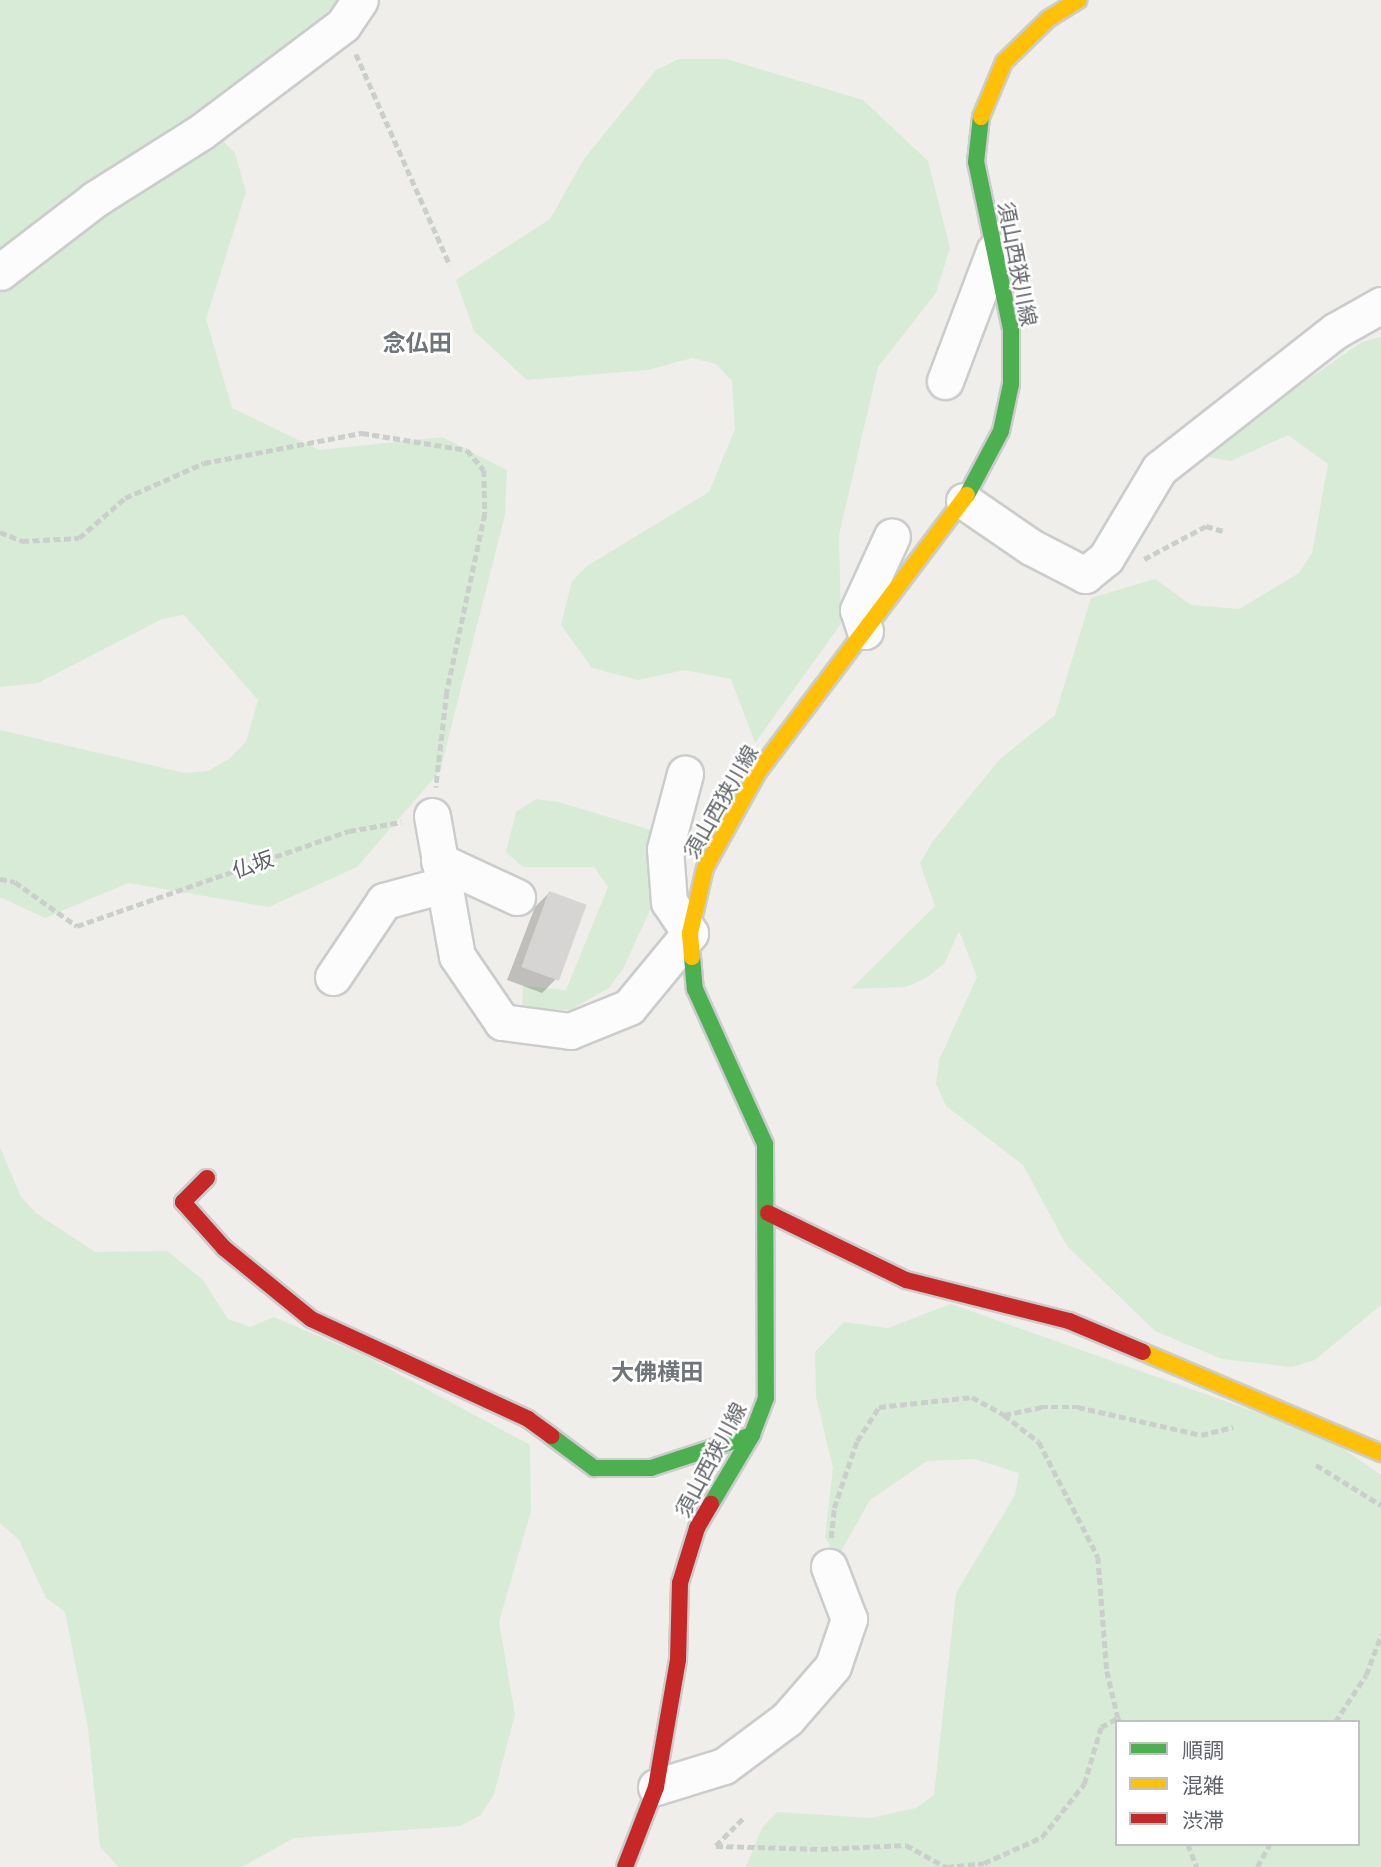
<!DOCTYPE html>
<meta charset="utf-8">
<style>
body{margin:0}
#map{position:relative;width:1381px;height:1867px;overflow:hidden;background:#efeeea;font-family:Cabin,"Noto Sans JP",sans-serif}
div>[style]{position:absolute}
.green>*{inset:0;background:#d8ebd6}
.shadow>*{inset:0;background:#0003}
.building>*{inset:0;background:#d6d5d3;transform-origin:0 0}
.path>*{height:4.5px;margin-top:-2.25px;transform-origin:0;background:repeating-linear-gradient(90deg,#cacfcc 0 7px,transparent 0 10.5px)}
.roads{filter:drop-shadow(2px 0 #cbcccc) drop-shadow(-2px 0 #cbcccc) drop-shadow(0 2px #cbcccc) drop-shadow(0 -2px #cbcccc)}
.street>*{height:35px;margin:-17.5px;padding:0 17.5px;transform-origin:17.5px;border-radius:17.5px;background:#fdfcfc}
.fast>*{height:16px;margin:-8px;padding:0 8px;transform-origin:8px;border-radius:8px;background:#4caf50}
.slow>*{height:16px;margin:-8px;padding:0 8px;transform-origin:8px;border-radius:8px;background:#ffc107}
.jam>*{height:16px;margin:-8px;padding:0 8px;transform-origin:8px;border-radius:8px;background:#c62828}
span{translate:-50% -50%;white-space:nowrap;text-align:center;line-height:1.15;-webkit-text-stroke:5px #fff;paint-order:stroke}
.street-label{font-size:21px;color:#5f6368}
.neighbourhood-label{font-size:23px;color:#70757a;font-weight:700}
.legend{position:absolute;left:1115px;top:1720px;width:245px;height:126px;box-sizing:border-box;background:#fff;border:2px solid #bfc1c3;margin:0;padding:9px 12px;list-style:none;font-size:21px;color:#5f6368}
.legend li{display:flex;align-items:center;gap:14px;height:35px}
.legend b{width:35px;border:2px solid #bfc1c3}
</style>
<div id="map">
<div class="green">
<div style="clip-path:polygon(0 0,338px 0,218px 136px,235px 153px,246px 192px,206px 319px,232px 408px,319px 450px,442px 437px,507px 470px,505px 515px,440px 771px,357px 867px,269px 907px,128px 883px,45px 918px,0 897px,0 730px,185px 773px,208px 771px,229px 759px,246px 742px,258px 700px,184px 615px,162px 619px,38px 683px,0 687px)"></div>
<div style="clip-path:polygon(679px 59px,726px 59px,863px 100px,928px 161px,950px 248px,936px 293px,878px 367px,839px 535px,841px 624px,755px 743px,731px 679px,685px 670px,638px 680px,592px 668px,561px 625px,572px 581px,587px 566px,709px 492px,735px 429px,732px 381px,716px 364px,692px 358px,648px 370px,527px 380px,474px 331px,456px 280px,550px 219px,584px 159px,656px 70px)"></div>
<div style="clip-path:polygon(1381px 337px,1381px 1305px,1315px 1360px,1292px 1367px,1222px 1359px,1155px 1331px,1067px 1246px,1023px 1165px,946px 1106px,936px 1084px,939px 1060px,977px 977px,959px 931px,944px 964px,926px 978px,906px 987px,851px 989px,935px 906px,920px 863px,933px 841px,1000px 759px,1055px 715px,1091px 598px,1155px 579px,1191px 605px,1239px 609px,1299px 573px,1312px 553px,1328px 464px,1288px 435px,1231px 461px,1208px 457px,1248px 421px,1362px 342px)"></div>
<div style="clip-path:polygon(536px 799px,559px 802px,670px 836px,674px 858px,623px 969px,609px 988px,570px 1010px,522px 1008px,523px 986px,566px 990px,608px 887px,594px 867px,523px 867px,506px 852px,516px 812px)"></div>
<div style="clip-path:polygon(0 1147px,21px 1197px,36px 1213px,95px 1252px,167px 1251px,202px 1279px,228px 1319px,250px 1327px,274px 1317px,367px 1357px,530px 1445px,531px 1511px,499px 1622px,515px 1715px,494px 1794px,481px 1815px,460px 1826px,294px 1838px,242px 1867px,119px 1867px,100px 1847px,88px 1728px,65px 1612px,46px 1598px,19px 1540px,0 1523px)"></div>
<div style="clip-path:polygon(evenodd,951px 1304px,1326px 1437px,1381px 1475px,1381px 1867px,746px 1867px,762px 1828px,777px 1812px,871px 1818px,916px 1808px,934px 1795px,956px 1593px,1015px 1495px,1019px 1473px,975px 1459px,927px 1461px,870px 1500px,837px 1558px,825px 1537px,833px 1468px,816px 1397px,815px 1352px,844px 1322px,888px 1328px,951px 1304px,1117px 1722px,1358px 1722px,1358px 1844px,1117px 1844px,1117px 1722px)"></div>
</div>
<div class="shadow">
<div style="clip-path:polygon(549px 893px,556px 979px,542px 993px,507px 980px,535px 907px)"></div>
</div>
<div class="building">
<div style="left:549px;top:891px;width:40px;height:81px;rotate:20deg"></div>
</div>
<div class="path">
<div style="left:356px;top:54px;width:231px;rotate:66deg"></div>
<div style="left:0;top:532px;width:24px;rotate:22deg"></div>
<div style="left:22px;top:541px;width:57px;rotate:-3deg"></div>
<div style="left:79px;top:538px;width:61px;rotate:-41deg"></div>
<div style="left:125px;top:498px;width:86px;rotate:-23.9deg"></div>
<div style="left:204px;top:463px;width:161px;rotate:-10.8deg"></div>
<div style="left:362px;top:433px;width:106px;rotate:9.2deg"></div>
<div style="left:467px;top:450px;width:26px;rotate:50deg"></div>
<div style="left:484px;top:470px;width:44px;rotate:88.7deg"></div>
<div style="left:485px;top:514px;width:182px;rotate:102.1deg"></div>
<div style="left:447px;top:692px;width:96px;rotate:96.6deg"></div>
<div style="left:1144px;top:559px;width:70px;rotate:-28deg"></div>
<div style="left:1206px;top:526px;width:19px;rotate:16deg"></div>
<div style="left:0;top:879px;width:15px;rotate:11deg"></div>
<div style="left:15px;top:882px;width:76px;rotate:35.4deg"></div>
<div style="left:77px;top:926px;width:288px;rotate:-19.3deg"></div>
<div style="left:349px;top:831px;width:53px;rotate:-9.8deg"></div>
<div style="left:1004px;top:1415px;width:38px;rotate:-12deg"></div>
<div style="left:1041px;top:1407px;width:37px"></div>
<div style="left:1078px;top:1407px;width:126px;rotate:12.8deg"></div>
<div style="left:1201px;top:1435px;width:33px;rotate:-14deg"></div>
<div style="left:1316px;top:1465px;width:76px;rotate:31.6deg"></div>
<div style="left:831px;top:1538px;width:30px;rotate:-84deg"></div>
<div style="left:834px;top:1508px;width:71px;rotate:-71.1deg"></div>
<div style="left:857px;top:1441px;width:40px;rotate:-57.1deg"></div>
<div style="left:879px;top:1407px;width:94px;rotate:-6.1deg"></div>
<div style="left:972px;top:1397px;width:37px;rotate:29deg"></div>
<div style="left:1004px;top:1415px;width:44px;rotate:37.6deg"></div>
<div style="left:1039px;top:1442px;width:129px;rotate:62.8deg"></div>
<div style="left:1098px;top:1557px;width:114px;rotate:85.5deg"></div>
<div style="left:1107px;top:1671px;width:48px;rotate:76.8deg"></div>
<div style="left:1335px;top:1722px;width:56px;rotate:-56.6deg"></div>
<div style="left:1366px;top:1675px;width:43px;rotate:-69.4deg"></div>
<div style="left:743px;top:1819px;width:38px;rotate:135deg"></div>
<div style="left:716px;top:1846px;width:105px;rotate:1.6deg"></div>
<div style="left:821px;top:1849px;width:85px;rotate:-2.7deg"></div>
<div style="left:906px;top:1845px;width:46px;rotate:28.8deg"></div>
<div style="left:1188px;top:1844px;width:25px;rotate:69deg"></div>
<div style="left:947px;top:1867px;width:37px;rotate:-6deg"></div>
<div style="left:984px;top:1863px;width:64px;rotate:-24.1deg"></div>
<div style="left:1042px;top:1837px;width:68px;rotate:-51.6deg"></div>
<div style="left:1084px;top:1784px;width:59px;rotate:-73.4deg"></div>
<div style="left:1101px;top:1727px;width:19px;rotate:-28deg"></div>
<div style="left:1118px;top:1718px;width:4px;rotate:63deg"></div>
<div style="left:1257px;top:1867px;width:26px;rotate:-61deg"></div>
</div>
<div class="roads">
<div class="street">
<div style="left:0;top:272px;width:120px;rotate:-37.5deg"></div>
<div style="left:95px;top:199px;width:125px;rotate:-32.3deg"></div>
<div style="left:201px;top:132px;width:178px;rotate:-37deg"></div>
<div style="left:343px;top:25px;width:30px;rotate:-56deg"></div>
<div style="left:945px;top:381px;width:139px;rotate:-69.3deg"></div>
<div style="left:964px;top:501px;width:81px;rotate:34.5deg"></div>
<div style="left:1031px;top:547px;width:61px;rotate:27.4deg"></div>
<div style="left:1085px;top:575px;width:27px;rotate:-39deg"></div>
<div style="left:1106px;top:558px;width:104px;rotate:-59.2deg"></div>
<div style="left:1159px;top:469px;width:224px;rotate:-38.1deg"></div>
<div style="left:1335px;top:331px;width:53px;rotate:-29.5deg"></div>
<div style="left:865px;top:631px;width:22px;rotate:-108deg"></div>
<div style="left:858px;top:610px;width:81px;rotate:-65.3deg"></div>
<div style="left:432px;top:816px;width:142px;rotate:79.9deg"></div>
<div style="left:457px;top:956px;width:80px;rotate:55.7deg"></div>
<div style="left:502px;top:1022px;width:69px;rotate:7.5deg"></div>
<div style="left:570px;top:1031px;width:64px;rotate:-22.1deg"></div>
<div style="left:629px;top:1007px;width:96px;rotate:-50.5deg"></div>
<div style="left:690px;top:933px;width:37px;rotate:-124deg"></div>
<div style="left:669px;top:902px;width:53px;rotate:-94.3deg"></div>
<div style="left:665px;top:849px;width:78px;rotate:-75.1deg"></div>
<div style="left:439px;top:861px;width:86px;rotate:24.8deg"></div>
<div style="left:333px;top:977px;width:92px;rotate:-56.1deg"></div>
<div style="left:384px;top:901px;width:61px;rotate:-15.2deg"></div>
<div style="left:656px;top:1787px;width:71px;rotate:-17.2deg"></div>
<div style="left:724px;top:1766px;width:79px;rotate:-36.7deg"></div>
<div style="left:787px;top:1719px;width:70px;rotate:-49deg"></div>
<div style="left:833px;top:1666px;width:50px;rotate:-71.2deg"></div>
<div style="left:849px;top:1619px;width:56px;rotate:-111deg"></div>
</div>
<div class="fast">
<div style="left:967px;top:495px;width:72px;rotate:-62deg"></div>
<div style="left:1001px;top:431px;width:48px;rotate:-78deg"></div>
<div style="left:1011px;top:384px;width:55px;rotate:-90deg"></div>
<div style="left:1011px;top:329px;width:171px;rotate:-101.8deg"></div>
<div style="left:976px;top:162px;width:45px;rotate:-83.7deg"></div>
<div style="left:692px;top:957px;width:32px;rotate:85deg"></div>
<div style="left:695px;top:989px;width:170px;rotate:65.7deg"></div>
<div style="left:765px;top:1144px;width:254px;rotate:89.8deg"></div>
<div style="left:766px;top:1398px;width:40px;rotate:111deg"></div>
<div style="left:752px;top:1435px;width:80px;rotate:120.7deg"></div>
<div style="left:551px;top:1436px;width:54px;rotate:36.7deg"></div>
<div style="left:594px;top:1468px;width:57px"></div>
<div style="left:651px;top:1468px;width:106px;rotate:-18.1deg"></div>
</div>
<div class="slow">
<div style="left:981px;top:117px;width:60px;rotate:-67.3deg"></div>
<div style="left:1004px;top:62px;width:62px;rotate:-44.3deg"></div>
<div style="left:1048px;top:19px;width:36px;rotate:-32deg"></div>
<div style="left:692px;top:957px;width:24px;rotate:-95deg"></div>
<div style="left:690px;top:933px;width:67px;rotate:-77deg"></div>
<div style="left:705px;top:868px;width:110px;rotate:-61.1deg"></div>
<div style="left:758px;top:772px;width:347px;rotate:-53deg"></div>
<div style="left:1143px;top:1352px;width:259px;rotate:23deg"></div>
</div>
<div class="jam">
<div style="left:207px;top:1178px;width:34px;rotate:135deg"></div>
<div style="left:183px;top:1202px;width:62px;rotate:48.3deg"></div>
<div style="left:224px;top:1248px;width:112px;rotate:39.2deg"></div>
<div style="left:311px;top:1319px;width:239px;rotate:24.7deg"></div>
<div style="left:528px;top:1419px;width:29px;rotate:36deg"></div>
<div style="left:768px;top:1213px;width:153px;rotate:25.9deg"></div>
<div style="left:906px;top:1280px;width:168px;rotate:14.1deg"></div>
<div style="left:1069px;top:1321px;width:80px;rotate:22.7deg"></div>
<div style="left:625px;top:1867px;width:86px;rotate:-68.8deg"></div>
<div style="left:656px;top:1787px;width:129px;rotate:-80.2deg"></div>
<div style="left:678px;top:1660px;width:77px;rotate:-88.5deg"></div>
<div style="left:680px;top:1583px;width:58px;rotate:-72.8deg"></div>
<div style="left:697px;top:1528px;width:28px;rotate:-60deg"></div>
</div>
</div>
<div class="street-label">
<span style="left:1017px;top:264px;rotate:79deg">須山西狭川線</span>
<span style="left:721px;top:802px;rotate:-60deg">須山西狭川線</span>
<span style="left:253px;top:865px;rotate:-19deg">仏坂</span>
<span style="left:711px;top:1460px;rotate:-62deg">須山西狭川線</span>
</div>
<div class="neighbourhood-label">
<span style="left:417px;top:343px">念仏田</span>
<span style="left:657px;top:1372px">大佛横田</span>
</div>
<ul class="legend">
<li><b style="height:9px;background:#4caf50"></b>順調</li>
<li><b style="height:9px;background:#ffc107"></b>混雑</li>
<li><b style="height:9px;background:#c62828"></b>渋滞</li>
</ul>
</div>
